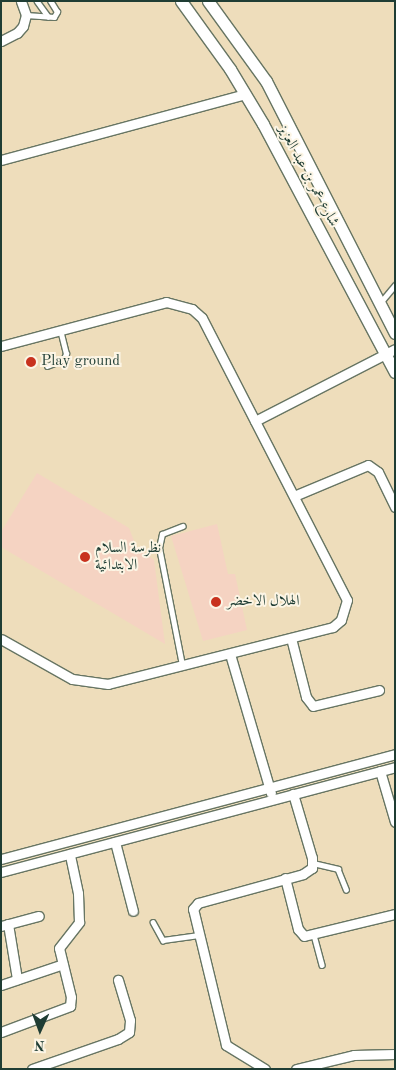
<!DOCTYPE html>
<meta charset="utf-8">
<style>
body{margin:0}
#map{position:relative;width:396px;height:1070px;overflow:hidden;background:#edb;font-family:"Old Standard TT",Amiri,serif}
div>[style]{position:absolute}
.built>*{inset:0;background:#f5d3c2}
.roads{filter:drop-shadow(1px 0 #677563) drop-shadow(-1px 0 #677563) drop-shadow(0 1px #677563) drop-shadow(0 -1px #677563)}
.service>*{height:4.5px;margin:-2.25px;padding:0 2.25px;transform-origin:2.25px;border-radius:2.25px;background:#fff}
.minor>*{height:9px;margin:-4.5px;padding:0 4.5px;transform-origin:4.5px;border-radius:4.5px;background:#fff}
.tertiary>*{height:11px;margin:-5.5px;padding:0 5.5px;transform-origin:5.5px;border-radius:5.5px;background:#fff}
.dots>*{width:14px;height:14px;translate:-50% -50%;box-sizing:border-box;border:2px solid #fcf5e5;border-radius:50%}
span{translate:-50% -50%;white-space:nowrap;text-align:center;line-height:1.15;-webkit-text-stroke:4px #fcf5e5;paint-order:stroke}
.street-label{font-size:15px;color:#1f3d34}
.poi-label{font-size:15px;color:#1f3d34}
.left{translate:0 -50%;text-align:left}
.frame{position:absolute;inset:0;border:2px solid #1f3d34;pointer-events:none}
.north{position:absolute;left:15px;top:1005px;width:50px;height:50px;-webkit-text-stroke:4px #fcf5e5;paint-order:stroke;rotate:182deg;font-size:14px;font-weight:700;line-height:20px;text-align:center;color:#1f3d34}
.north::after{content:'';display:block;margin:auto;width:18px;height:22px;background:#1f3d34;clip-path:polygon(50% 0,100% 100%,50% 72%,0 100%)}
</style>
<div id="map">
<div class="built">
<div style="clip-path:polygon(37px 473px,129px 528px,136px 546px,154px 560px,165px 644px,1px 547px,1px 532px)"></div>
<div style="clip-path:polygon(217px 524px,228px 574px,235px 574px,247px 630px,203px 641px,171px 536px)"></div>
</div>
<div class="roads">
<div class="service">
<div style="left:37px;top:1px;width:19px;rotate:54deg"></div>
<div style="left:26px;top:15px;width:28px;rotate:4deg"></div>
<div style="left:54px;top:17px;width:6px;rotate:-59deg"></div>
<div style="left:57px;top:12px;width:13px;rotate:-122deg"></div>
<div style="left:380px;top:303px;width:23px;rotate:-50deg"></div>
<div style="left:47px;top:366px;width:17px;rotate:-21deg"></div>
<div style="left:63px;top:360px;width:7px;rotate:-63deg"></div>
<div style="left:66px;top:354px;width:25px;rotate:-104deg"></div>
<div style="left:182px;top:665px;width:119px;rotate:-101.1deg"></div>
<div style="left:159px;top:548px;width:14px;rotate:-78deg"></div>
<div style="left:162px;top:534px;width:22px;rotate:-21deg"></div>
<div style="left:313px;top:863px;width:26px;rotate:13deg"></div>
<div style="left:338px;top:869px;width:22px;rotate:68deg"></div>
<div style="left:153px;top:922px;width:21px;rotate:61deg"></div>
<div style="left:163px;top:940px;width:34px;rotate:-8deg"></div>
<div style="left:314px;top:935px;width:31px;rotate:75deg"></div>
</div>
<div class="minor">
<div style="left:1px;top:41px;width:18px;rotate:-27deg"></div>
<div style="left:17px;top:33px;width:9px;rotate:-49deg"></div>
<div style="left:23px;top:26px;width:11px;rotate:-75deg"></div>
<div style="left:26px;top:15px;width:15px;rotate:-110deg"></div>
<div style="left:1px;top:160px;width:253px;rotate:-15.1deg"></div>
<div style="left:1px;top:346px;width:171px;rotate:-14.9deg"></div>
<div style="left:166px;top:302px;width:27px;rotate:15deg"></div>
<div style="left:192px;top:309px;width:13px;rotate:42deg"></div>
<div style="left:202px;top:318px;width:317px;rotate:62.8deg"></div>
<div style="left:347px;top:600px;width:21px;rotate:107deg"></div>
<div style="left:341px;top:620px;width:11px;rotate:139deg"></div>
<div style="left:333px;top:627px;width:232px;rotate:165.8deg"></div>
<div style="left:108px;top:684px;width:36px;rotate:-172deg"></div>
<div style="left:72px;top:679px;width:81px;rotate:-150.6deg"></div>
<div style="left:255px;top:421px;width:157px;rotate:-27.2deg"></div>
<div style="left:294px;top:496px;width:80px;rotate:-22.7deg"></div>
<div style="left:368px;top:465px;width:12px;rotate:35deg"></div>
<div style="left:378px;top:472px;width:39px;rotate:64deg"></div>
<div style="left:291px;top:638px;width:61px;rotate:75.7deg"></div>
<div style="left:306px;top:697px;width:11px;rotate:52deg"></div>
<div style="left:313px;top:706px;width:68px;rotate:-13.6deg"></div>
<div style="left:230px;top:654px;width:145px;rotate:73.6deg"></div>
<div style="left:380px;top:771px;width:53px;rotate:73.6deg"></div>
<div style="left:115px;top:842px;width:71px;rotate:75.4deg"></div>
<div style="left:1px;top:859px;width:408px;rotate:-14.9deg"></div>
<div style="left:1px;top:872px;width:408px;rotate:-14.9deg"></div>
<div style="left:285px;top:878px;width:53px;rotate:75.7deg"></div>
<div style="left:298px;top:929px;width:9px;rotate:49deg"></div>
<div style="left:304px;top:936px;width:94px;rotate:-13.6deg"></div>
<div style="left:8px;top:924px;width:56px;rotate:80.7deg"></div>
<div style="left:1px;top:926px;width:39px;rotate:-15deg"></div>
<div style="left:1px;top:985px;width:65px;rotate:-18.7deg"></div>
<div style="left:1px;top:1032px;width:74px;rotate:-20.6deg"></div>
<div style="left:70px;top:1006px;width:9px;rotate:-84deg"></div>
<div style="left:71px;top:997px;width:50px;rotate:-103.8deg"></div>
<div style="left:59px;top:948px;width:33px;rotate:-52deg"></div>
<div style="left:79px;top:922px;width:29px;rotate:-92deg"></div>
<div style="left:78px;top:893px;width:40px;rotate:-102deg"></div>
<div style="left:32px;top:1069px;width:91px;rotate:-19.2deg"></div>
<div style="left:118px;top:1039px;width:13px;rotate:-32deg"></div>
<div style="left:129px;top:1032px;width:12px;rotate:-85deg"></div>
<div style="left:130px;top:1020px;width:42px;rotate:-106.7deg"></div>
<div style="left:265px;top:1069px;width:46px;rotate:-148.4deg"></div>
<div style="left:226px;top:1045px;width:140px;rotate:-103.6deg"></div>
<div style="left:193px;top:909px;width:8px;rotate:-50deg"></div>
<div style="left:198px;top:903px;width:109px;rotate:-15.4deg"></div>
<div style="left:303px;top:874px;width:11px;rotate:-34deg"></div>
<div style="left:312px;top:868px;width:10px;rotate:-90deg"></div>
<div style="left:312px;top:858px;width:67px;rotate:-106.5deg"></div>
<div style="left:296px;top:1069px;width:60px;rotate:-13.6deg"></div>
<div style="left:354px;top:1055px;width:41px;rotate:-1.4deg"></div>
</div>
<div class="tertiary">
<div style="left:181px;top:1px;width:84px;rotate:54.2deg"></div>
<div style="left:230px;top:69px;width:64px;rotate:59deg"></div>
<div style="left:263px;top:124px;width:281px;rotate:62deg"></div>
<div style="left:208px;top:1px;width:99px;rotate:54.1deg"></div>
<div style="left:266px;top:81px;width:283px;rotate:62.9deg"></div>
</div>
</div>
<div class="dots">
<div style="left:31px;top:362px;background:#c8321e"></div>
<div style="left:85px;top:557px;background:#c8321e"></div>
<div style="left:216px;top:602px;background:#c8321e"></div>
</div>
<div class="street-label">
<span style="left:308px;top:176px;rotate:62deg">شارع عمر بن عبد العزيز</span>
</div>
<div class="poi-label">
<span class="left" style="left:41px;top:362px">Play ground</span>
<span class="left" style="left:95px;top:557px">نظرسة السلام<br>الابتدائية</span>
<span class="left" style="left:227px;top:602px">الهلال الاخضر</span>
</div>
<div class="frame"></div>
<div class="north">N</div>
</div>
